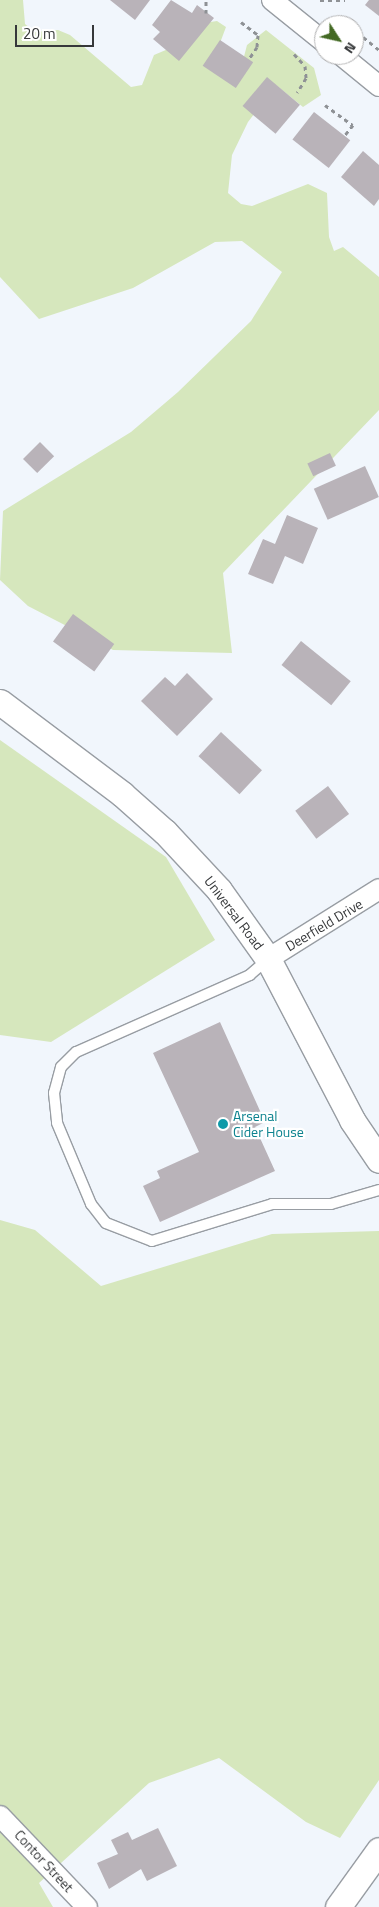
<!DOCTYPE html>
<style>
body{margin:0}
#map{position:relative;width:379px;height:1907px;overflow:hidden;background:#f1f6fc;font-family:"Titillium Web",sans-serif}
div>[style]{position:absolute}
.green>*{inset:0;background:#d6e7bd}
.building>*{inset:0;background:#b9b3b9;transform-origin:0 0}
.path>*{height:3px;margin-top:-1.5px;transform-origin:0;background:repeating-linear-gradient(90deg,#8e9195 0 4px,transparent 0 8px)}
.roads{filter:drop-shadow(1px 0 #989da3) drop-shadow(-1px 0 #989da3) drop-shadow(0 1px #989da3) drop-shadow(0 -1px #989da3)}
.service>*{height:10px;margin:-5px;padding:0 5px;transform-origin:5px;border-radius:5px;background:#fff}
.minor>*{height:20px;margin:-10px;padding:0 10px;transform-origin:10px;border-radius:10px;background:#fff}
.tertiary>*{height:25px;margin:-12.5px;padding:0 12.5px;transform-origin:12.5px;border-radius:12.5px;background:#fff}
.dots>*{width:14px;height:14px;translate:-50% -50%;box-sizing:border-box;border:2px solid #fff;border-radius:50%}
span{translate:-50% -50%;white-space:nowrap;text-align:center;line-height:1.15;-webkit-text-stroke:4.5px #fff;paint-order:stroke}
.street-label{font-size:14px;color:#36383a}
.culture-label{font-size:14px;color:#0d838f}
.left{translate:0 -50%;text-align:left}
.north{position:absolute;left:314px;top:15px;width:50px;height:50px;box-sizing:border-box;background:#fff;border:1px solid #afafb0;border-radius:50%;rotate:125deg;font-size:14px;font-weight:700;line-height:20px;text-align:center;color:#36383a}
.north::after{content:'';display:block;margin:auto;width:18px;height:22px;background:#436923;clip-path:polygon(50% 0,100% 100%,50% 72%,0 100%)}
.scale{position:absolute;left:15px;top:25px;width:79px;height:22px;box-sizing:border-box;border:2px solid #36383a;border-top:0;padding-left:6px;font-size:15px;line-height:18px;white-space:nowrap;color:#36383a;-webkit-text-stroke:4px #fff;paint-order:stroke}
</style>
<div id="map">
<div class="green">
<div style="clip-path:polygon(0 0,23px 0,25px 24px,35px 32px,58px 30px,70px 35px,131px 87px,142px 85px,154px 55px,180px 44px,204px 23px,217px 21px,226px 27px,217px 51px,238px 80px,247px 45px,266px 30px,314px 68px,321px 95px,303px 107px,276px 85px,248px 122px,232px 155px,228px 193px,241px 204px,252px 206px,308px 184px,327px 193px,329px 237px,334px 251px,343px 247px,379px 277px,379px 410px,223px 573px,232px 653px,113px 650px,28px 606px,0 580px,3px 511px,131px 432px,178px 392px,251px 321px,282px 272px,242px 241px,215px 242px,133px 288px,39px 319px,0 277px)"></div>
<div style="clip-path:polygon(0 740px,166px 857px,215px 940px,51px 1042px,0 1035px)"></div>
<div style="clip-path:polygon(0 1220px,35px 1230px,101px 1286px,272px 1234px,379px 1231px,379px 1780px,340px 1838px,306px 1822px,219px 1758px,149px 1783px,39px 1883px,53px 1907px,0 1907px)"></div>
</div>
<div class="building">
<div style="clip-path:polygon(110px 0,150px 0,135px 20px)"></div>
<div style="clip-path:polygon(171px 0,192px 13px,197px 5px,214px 18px,179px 61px,153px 39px,160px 32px,152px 25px)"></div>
<div style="clip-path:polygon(369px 0,379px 0,379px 16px,365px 5px)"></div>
<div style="left:220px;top:40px;width:40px;height:31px;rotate:34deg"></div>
<div style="left:267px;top:77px;width:43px;height:38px;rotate:40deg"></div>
<div style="left:314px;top:112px;width:46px;height:35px;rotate:38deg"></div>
<div style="clip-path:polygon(363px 151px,379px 165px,379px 199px,374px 206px,341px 177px)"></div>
<div style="left:40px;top:442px;width:20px;height:24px;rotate:45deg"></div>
<div style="left:330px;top:453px;width:14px;height:25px;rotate:65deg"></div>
<div style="left:365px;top:466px;width:34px;height:56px;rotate:66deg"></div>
<div style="clip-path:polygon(287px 515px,318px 528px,303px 564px,285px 556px,273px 584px,248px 574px,263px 539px,275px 544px)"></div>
<div style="left:73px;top:614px;width:51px;height:34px;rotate:36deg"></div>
<div style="left:301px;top:641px;width:64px;height:31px;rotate:39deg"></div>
<div style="clip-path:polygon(187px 673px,213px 699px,177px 736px,141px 701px,165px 677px,175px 686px)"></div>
<div style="left:221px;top:732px;width:56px;height:33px;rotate:43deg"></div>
<div style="left:328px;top:786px;width:35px;height:41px;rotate:53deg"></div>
<div style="clip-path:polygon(220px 1022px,265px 1122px,255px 1127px,275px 1171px,160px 1222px,143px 1186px,160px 1178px,157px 1171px,199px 1152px,153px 1053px)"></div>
<div style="clip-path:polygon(158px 1828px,177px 1866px,147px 1881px,141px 1869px,109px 1889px,97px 1863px,118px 1854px,111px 1840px,128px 1832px,132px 1840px)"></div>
</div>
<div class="path">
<div style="left:320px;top:0;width:25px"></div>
<div style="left:206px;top:13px;width:13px;rotate:-90deg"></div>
<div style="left:241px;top:22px;width:21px;rotate:37deg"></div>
<div style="left:258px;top:35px;width:12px;rotate:95deg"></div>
<div style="left:257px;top:47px;width:14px;rotate:124deg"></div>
<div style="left:357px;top:32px;width:28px;rotate:39deg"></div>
<div style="left:294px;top:54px;width:16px;rotate:47deg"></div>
<div style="left:305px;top:66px;width:12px;rotate:85deg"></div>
<div style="left:306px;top:78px;width:17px;rotate:121deg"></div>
<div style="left:325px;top:105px;width:34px;rotate:36deg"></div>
<div style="left:353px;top:125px;width:13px;rotate:129deg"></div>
</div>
<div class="roads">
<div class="service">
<div style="left:267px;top:960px;width:23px;rotate:139deg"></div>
<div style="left:250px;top:975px;width:190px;rotate:156.1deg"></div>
<div style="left:76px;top:1052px;width:21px;rotate:135deg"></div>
<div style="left:61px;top:1067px;width:27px;rotate:105deg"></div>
<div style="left:54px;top:1093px;width:30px;rotate:84deg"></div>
<div style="left:57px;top:1123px;width:88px;rotate:67.2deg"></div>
<div style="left:91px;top:1204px;width:24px;rotate:52deg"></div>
<div style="left:106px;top:1223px;width:49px;rotate:21.4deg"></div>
<div style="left:152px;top:1241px;width:126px;rotate:-17.1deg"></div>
<div style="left:272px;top:1204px;width:59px"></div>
<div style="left:331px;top:1204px;width:50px;rotate:-16.3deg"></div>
</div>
<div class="minor">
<div style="left:272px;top:0;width:67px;rotate:38.9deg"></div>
<div style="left:341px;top:55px;width:49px;rotate:39.2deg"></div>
<div style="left:268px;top:959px;width:131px;rotate:-32.2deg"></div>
<div style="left:0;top:1816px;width:126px;rotate:46.3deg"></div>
</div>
<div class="tertiary">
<div style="left:0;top:702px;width:153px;rotate:37deg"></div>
<div style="left:122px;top:794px;width:57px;rotate:41.5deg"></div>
<div style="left:165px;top:832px;width:79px;rotate:47deg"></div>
<div style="left:219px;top:890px;width:85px;rotate:54.6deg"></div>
<div style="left:268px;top:959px;width:182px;rotate:62.4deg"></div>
<div style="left:352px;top:1120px;width:48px;rotate:56deg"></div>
<div style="left:338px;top:1907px;width:70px;rotate:-54.3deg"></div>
</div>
</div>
<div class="dots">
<div style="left:223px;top:1124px;background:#0f9aa8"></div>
</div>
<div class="street-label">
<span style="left:234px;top:913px;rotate:53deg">Universal Road</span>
<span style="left:324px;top:925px;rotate:-31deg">Deerfield Drive</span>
<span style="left:44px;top:1861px;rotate:47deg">Contor Street</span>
</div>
<div class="culture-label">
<span class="left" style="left:233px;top:1124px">Arsenal<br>Cider House</span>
</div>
<div class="north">N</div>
<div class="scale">20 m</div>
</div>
